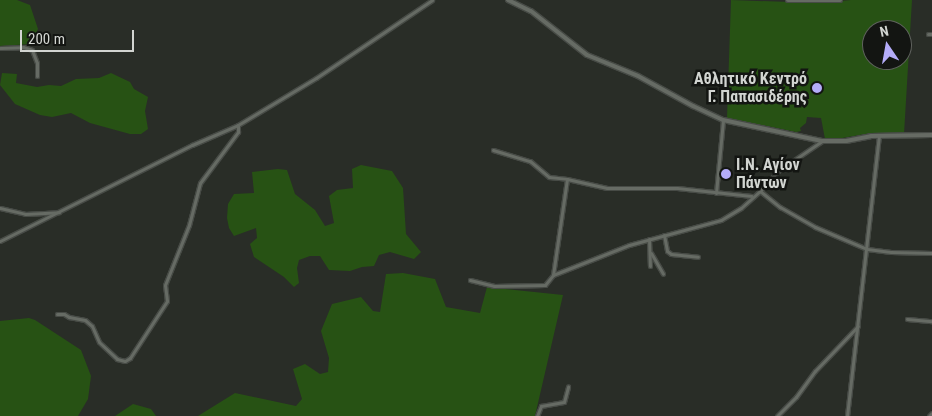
<!DOCTYPE html>
<meta charset="utf-8">
<style>
body{margin:0}
#map{position:relative;width:932px;height:416px;overflow:hidden;background:#292d27;font-family:"Roboto Condensed",sans-serif}
div>[style]{position:absolute}
.green>*{inset:0;background:#275214}
.roads{filter:drop-shadow(1px 0 #474b46) drop-shadow(-1px 0 #474b46) drop-shadow(0 1px #474b46) drop-shadow(0 -1px #474b46)}
.minor>*{height:3px;margin:-1.5px;padding:0 1.5px;transform-origin:1.5px;border-radius:1.5px;background:#666b64}
.tertiary>*{height:4px;margin:-2px;padding:0 2px;transform-origin:2px;border-radius:2px;background:#666b64}
.dots>*{width:14px;height:14px;translate:-50% -50%;box-sizing:border-box;border:2px solid #131512;border-radius:50%}
span{translate:-50% -50%;white-space:nowrap;text-align:center;line-height:1.15;-webkit-text-stroke:5px #131512;paint-order:stroke}
.poi-label{font-size:16px;color:#d2d5d1;font-weight:700}
.right{translate:-100% -50%;text-align:right}
.left{translate:0 -50%;text-align:left}
.north{position:absolute;left:862px;top:20px;width:50px;height:50px;box-sizing:border-box;background:#131512;border:1px solid #5f625e;border-radius:50%;rotate:348deg;font-size:14px;font-weight:700;line-height:20px;text-align:center;color:#d2d5d1}
.north::after{content:'';display:block;margin:auto;width:18px;height:22px;background:#b4acf9;clip-path:polygon(50% 0,100% 100%,50% 72%,0 100%)}
.scale{position:absolute;left:20px;top:30px;width:114px;height:22px;box-sizing:border-box;border:2px solid #d2d5d1;border-top:0;padding-left:6px;font-size:15px;line-height:18px;white-space:nowrap;color:#d2d5d1;-webkit-text-stroke:4px #131512;paint-order:stroke}
</style>
<div id="map">
<div class="green">
<div style="clip-path:polygon(0 0,17px 0,30px 5px,38px 29px,31px 44px,0 46px)"></div>
<div style="clip-path:polygon(evenodd,731px 0,819px 3px,851px 0,912px 0,904px 134px,871px 133px,831px 140px,825px 139px,821px 118px,807px 117px,806px 123px,800px 128px,801px 131px,796px 132px,727px 118px,731px 0,872px 30px,902px 30px,902px 60px,872px 60px,872px 30px)"></div>
<div style="clip-path:polygon(2px 73px,17px 74px,16px 83px,37px 87px,49px 85px,61px 86px,76px 79px,99px 78px,111px 73px,130px 82px,134px 89px,148px 97px,145px 111px,148px 129px,141px 134px,130px 134px,90px 123px,71px 113px,52px 117px,40px 115px,15px 104px,0 85px)"></div>
<div style="clip-path:polygon(361px 165px,392px 171px,403px 188px,406px 234px,421px 252px,414px 259px,390px 252px,379px 255px,374px 266px,362px 267px,350px 271px,329px 270px,320px 256px,310px 256px,299px 260px,297px 268px,299px 283px,294px 287px,284px 277px,254px 257px,250px 244px,257px 238px,256px 228px,234px 236px,229px 228px,227px 218px,228px 204px,234px 194px,254px 193px,252px 172px,278px 169px,287px 170px,295px 194px,315px 210px,325px 226px,334px 223px,329px 196px,337px 190px,353px 188px,352px 169px)"></div>
<div style="clip-path:polygon(403px 273px,435px 279px,446px 307px,480px 313px,487px 287px,563px 295px,535px 416px,198px 416px,235px 393px,296px 406px,302px 399px,293px 369px,305px 364px,320px 374px,328px 372px,329px 358px,321px 331px,332px 304px,361px 297px,373px 311px,380px 312px,386px 274px)"></div>
<div style="clip-path:polygon(29px 318px,35px 320px,81px 350px,91px 376px,88px 399px,78px 416px,0 416px,0 321px)"></div>
<div style="clip-path:polygon(133px 404px,151px 409px,156px 416px,115px 416px)"></div>
</div>
<div class="roads">
<div class="minor">
<div style="left:928px;top:34px;width:4px"></div>
<div style="left:0;top:48px;width:23px;rotate:-2deg"></div>
<div style="left:23px;top:47px;width:9px;rotate:18deg"></div>
<div style="left:32px;top:50px;width:14px;rotate:69deg"></div>
<div style="left:37px;top:63px;width:13px;rotate:90deg"></div>
<div style="left:822px;top:141px;width:53px;rotate:145.7deg"></div>
<div style="left:778px;top:171px;width:27px;rotate:132deg"></div>
<div style="left:760px;top:191px;width:26px;rotate:39deg"></div>
<div style="left:780px;top:207px;width:40px;rotate:29.7deg"></div>
<div style="left:815px;top:227px;width:56px;rotate:22.9deg"></div>
<div style="left:867px;top:249px;width:24px;rotate:7deg"></div>
<div style="left:891px;top:252px;width:41px;rotate:1.4deg"></div>
<div style="left:493px;top:150px;width:39px;rotate:17deg"></div>
<div style="left:530px;top:161px;width:25px;rotate:40deg"></div>
<div style="left:549px;top:177px;width:18px;rotate:6deg"></div>
<div style="left:716px;top:193px;width:73px;rotate:-84.5deg"></div>
<div style="left:0;top:208px;width:26px;rotate:13deg"></div>
<div style="left:25px;top:214px;width:34px;rotate:-3deg"></div>
<div style="left:664px;top:235px;width:16px;rotate:79deg"></div>
<div style="left:667px;top:251px;width:5px;rotate:37deg"></div>
<div style="left:671px;top:254px;width:27px;rotate:6deg"></div>
<div style="left:649px;top:239px;width:27px;rotate:88deg"></div>
<div style="left:0;top:241px;width:215px;rotate:-26.6deg"></div>
<div style="left:192px;top:145px;width:50px;rotate:-23.5deg"></div>
<div style="left:238px;top:125px;width:91px;rotate:-31.1deg"></div>
<div style="left:316px;top:78px;width:140px;rotate:-33.9deg"></div>
<div style="left:651px;top:253px;width:24px;rotate:60deg"></div>
<div style="left:553px;top:275px;width:97px;rotate:-81.7deg"></div>
<div style="left:567px;top:179px;width:41px;rotate:12.7deg"></div>
<div style="left:607px;top:188px;width:70px"></div>
<div style="left:677px;top:188px;width:75px;rotate:6.1deg"></div>
<div style="left:470px;top:280px;width:25px;rotate:14deg"></div>
<div style="left:494px;top:286px;width:51px;rotate:-1.1deg"></div>
<div style="left:545px;top:285px;width:13px;rotate:-51deg"></div>
<div style="left:553px;top:275px;width:82px;rotate:-21.5deg"></div>
<div style="left:629px;top:245px;width:95px;rotate:-15.2deg"></div>
<div style="left:721px;top:220px;width:23px;rotate:-31deg"></div>
<div style="left:741px;top:208px;width:25px;rotate:-42deg"></div>
<div style="left:57px;top:314px;width:7px"></div>
<div style="left:64px;top:314px;width:6px;rotate:31deg"></div>
<div style="left:69px;top:317px;width:16px;rotate:11deg"></div>
<div style="left:85px;top:320px;width:9px;rotate:41deg"></div>
<div style="left:92px;top:326px;width:17px;rotate:66deg"></div>
<div style="left:99px;top:342px;width:25px;rotate:43deg"></div>
<div style="left:117px;top:359px;width:8px;rotate:14deg"></div>
<div style="left:125px;top:361px;width:6px;rotate:-31deg"></div>
<div style="left:130px;top:358px;width:68px;rotate:-57deg"></div>
<div style="left:167px;top:301px;width:16px;rotate:-97deg"></div>
<div style="left:165px;top:285px;width:65px;rotate:-68.2deg"></div>
<div style="left:189px;top:225px;width:43px;rotate:-75.3deg"></div>
<div style="left:200px;top:183px;width:64px;rotate:-53.3deg"></div>
<div style="left:238px;top:132px;width:7px;rotate:-90deg"></div>
<div style="left:907px;top:319px;width:25px;rotate:5deg"></div>
<div style="left:537px;top:416px;width:11px;rotate:-68deg"></div>
<div style="left:541px;top:406px;width:23px;rotate:-10deg"></div>
<div style="left:564px;top:402px;width:16px;rotate:-75deg"></div>
<div style="left:777px;top:416px;width:27px;rotate:-45deg"></div>
<div style="left:796px;top:397px;width:32px;rotate:-54deg"></div>
<div style="left:815px;top:371px;width:62px;rotate:-46.3deg"></div>
<div style="left:847px;top:416px;width:282px;rotate:-83.5deg"></div>
<div style="left:929px;top:416px;width:4px;rotate:-45deg"></div>
</div>
<div class="tertiary">
<div style="left:508px;top:0;width:25px;rotate:26deg"></div>
<div style="left:531px;top:11px;width:71px;rotate:38.2deg"></div>
<div style="left:587px;top:55px;width:55px;rotate:22.4deg"></div>
<div style="left:638px;top:76px;width:63px;rotate:28.6deg"></div>
<div style="left:693px;top:106px;width:33px;rotate:25deg"></div>
<div style="left:723px;top:120px;width:101px;rotate:12deg"></div>
<div style="left:822px;top:141px;width:24px"></div>
<div style="left:846px;top:141px;width:25px;rotate:-11deg"></div>
<div style="left:871px;top:136px;width:61px;rotate:-0.9deg"></div>
<div style="left:788px;top:0;width:52px"></div>
</div>
</div>
<div class="dots">
<div style="left:817px;top:88px;background:#b4acf9"></div>
<div style="left:726px;top:174px;background:#b4acf9"></div>
</div>
<div class="poi-label">
<span class="right" style="left:807px;top:88px">Αθλητικό Κεντρό<br>Γ. Παπασιδέρης</span>
<span class="left" style="left:736px;top:174px">Ι.Ν. Αγίον<br>Πάντων</span>
</div>
<div class="north">N</div>
<div class="scale">200 m</div>
</div>
